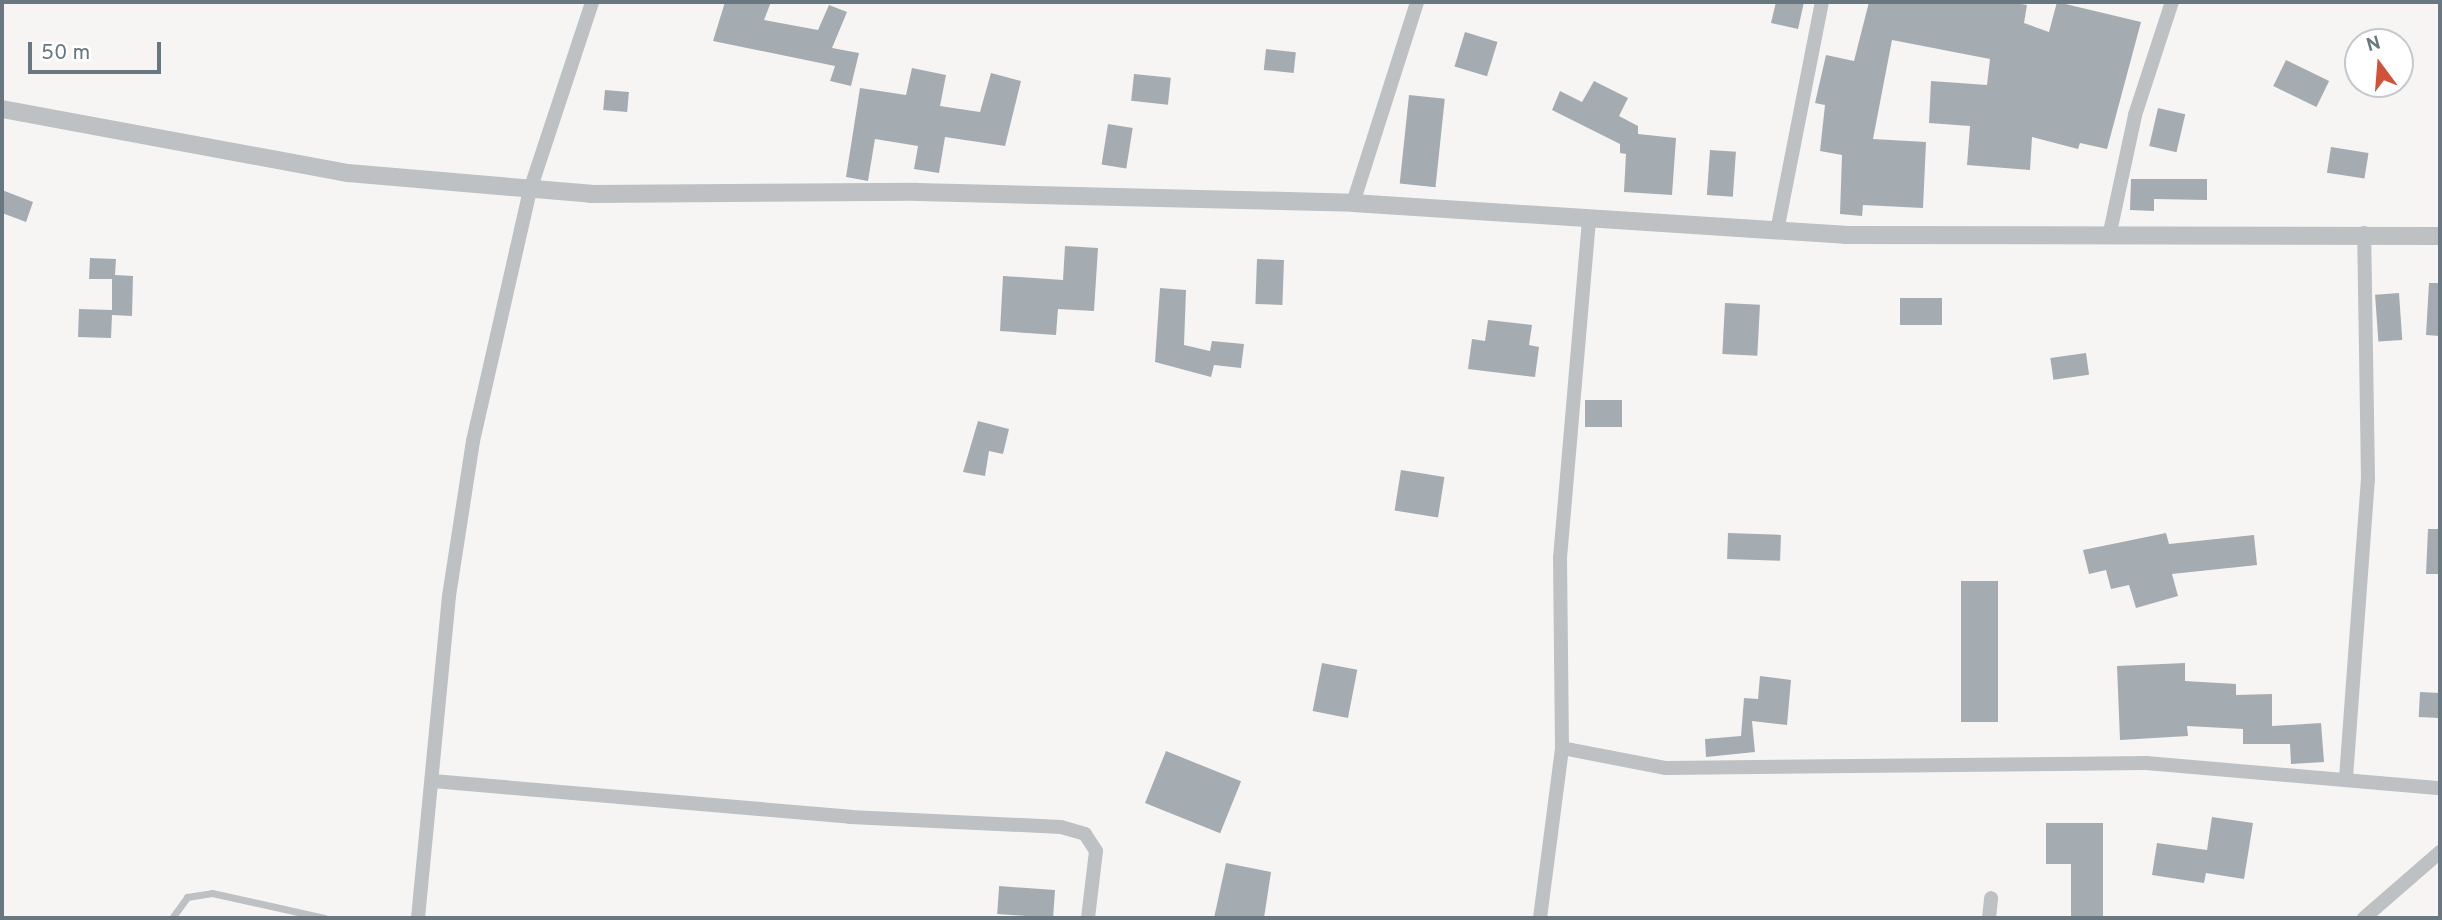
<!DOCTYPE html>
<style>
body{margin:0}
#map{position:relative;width:2442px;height:920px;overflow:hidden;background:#f6f5f3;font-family:Overpass,sans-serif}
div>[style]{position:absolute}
.building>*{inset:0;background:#a5acb1;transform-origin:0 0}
.service>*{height:7px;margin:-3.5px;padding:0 3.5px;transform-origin:3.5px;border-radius:3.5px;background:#bdc1c4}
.minor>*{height:14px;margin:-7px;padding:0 7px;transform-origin:7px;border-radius:7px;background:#bdc1c4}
.tertiary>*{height:18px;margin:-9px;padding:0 9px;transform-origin:9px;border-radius:9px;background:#bdc1c4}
span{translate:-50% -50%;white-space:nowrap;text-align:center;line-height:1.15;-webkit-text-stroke:7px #fff;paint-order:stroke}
.frame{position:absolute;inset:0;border:4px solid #687780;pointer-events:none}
.north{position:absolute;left:2344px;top:28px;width:70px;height:70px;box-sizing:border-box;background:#fff;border:2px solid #c3c9cc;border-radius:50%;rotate:344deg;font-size:19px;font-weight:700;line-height:28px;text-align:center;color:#687780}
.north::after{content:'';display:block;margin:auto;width:24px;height:32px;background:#d05339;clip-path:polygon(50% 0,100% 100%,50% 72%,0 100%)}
.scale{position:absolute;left:28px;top:42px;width:133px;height:32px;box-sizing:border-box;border:4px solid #687780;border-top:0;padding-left:9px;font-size:21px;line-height:24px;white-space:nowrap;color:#687780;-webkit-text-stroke:5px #fff;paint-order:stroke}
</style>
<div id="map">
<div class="building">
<div style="clip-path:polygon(725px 2px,771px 2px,764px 20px,818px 30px,829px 5px,847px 12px,832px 48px,859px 53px,851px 86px,830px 81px,835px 66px,713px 41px)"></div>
<div style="clip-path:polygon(1776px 2px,1804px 2px,1798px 29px,1771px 23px)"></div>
<div style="clip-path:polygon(1869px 2px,2009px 2px,2027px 5px,2024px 23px,2049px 32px,2057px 2px,2141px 22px,2107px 149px,2080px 143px,2078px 149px,2032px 137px,2030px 170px,1967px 165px,1970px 126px,1929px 123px,1931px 81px,1987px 85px,1990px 59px,1892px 40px,1873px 139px,1926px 142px,1923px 208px,1863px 205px,1862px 216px,1840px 214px,1842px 155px,1820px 151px,1825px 105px,1815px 103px,1826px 55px,1854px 61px)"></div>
<div style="left:1465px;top:32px;width:34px;height:36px;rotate:17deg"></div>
<div style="left:1266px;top:49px;width:30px;height:21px;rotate:6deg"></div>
<div style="left:2286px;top:60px;width:48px;height:29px;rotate:26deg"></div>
<div style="clip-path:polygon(912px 68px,946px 75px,940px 106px,980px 112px,991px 73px,1021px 81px,1005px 146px,945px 137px,939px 173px,914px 169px,918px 146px,875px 139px,868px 181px,846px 177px,860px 88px,906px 95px)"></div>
<div style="left:1134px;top:74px;width:37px;height:27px;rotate:6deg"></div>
<div style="clip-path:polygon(1594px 81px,1628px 98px,1619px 116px,1638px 126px,1638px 134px,1676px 138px,1672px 195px,1624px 192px,1626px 154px,1620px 153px,1620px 144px,1552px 110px,1560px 91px,1582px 102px)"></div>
<div style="left:605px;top:90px;width:24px;height:20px;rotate:5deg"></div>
<div style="left:1409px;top:95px;width:36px;height:89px;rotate:6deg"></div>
<div style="left:2158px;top:108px;width:28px;height:39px;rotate:13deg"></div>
<div style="left:1108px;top:124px;width:25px;height:41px;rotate:9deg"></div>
<div style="left:2331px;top:147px;width:38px;height:26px;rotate:9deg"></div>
<div style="left:1710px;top:150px;width:26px;height:45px;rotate:4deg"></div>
<div style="clip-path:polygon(2131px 179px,2207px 179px,2207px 200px,2154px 199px,2154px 211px,2130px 210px)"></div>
<div style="clip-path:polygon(2px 190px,33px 202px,26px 222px,2px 213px)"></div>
<div style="clip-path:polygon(1065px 246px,1098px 248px,1094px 311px,1058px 309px,1056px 335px,1000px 331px,1003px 276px,1063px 280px)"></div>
<div style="clip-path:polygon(90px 258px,116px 259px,115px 275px,133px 276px,132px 316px,112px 315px,111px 338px,78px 337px,79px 309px,112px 310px,112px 279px,89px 279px)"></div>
<div style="left:1257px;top:259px;width:27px;height:45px;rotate:2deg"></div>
<div style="clip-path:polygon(2429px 283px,2440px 283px,2440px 336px,2426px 335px)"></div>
<div style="clip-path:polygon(1160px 288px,1186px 290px,1184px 345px,1210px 351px,1212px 341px,1244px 344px,1241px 368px,1214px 365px,1211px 377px,1155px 362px)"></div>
<div style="left:2399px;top:293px;width:47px;height:24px;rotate:86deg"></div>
<div style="left:1900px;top:298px;width:42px;height:27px"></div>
<div style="left:1725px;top:303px;width:35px;height:51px;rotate:3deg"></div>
<div style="clip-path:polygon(1488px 320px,1532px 325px,1529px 345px,1539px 347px,1535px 377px,1468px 369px,1472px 339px,1485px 341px)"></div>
<div style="left:2086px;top:353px;width:22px;height:36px;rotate:82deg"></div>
<div style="left:1585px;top:400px;width:37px;height:27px"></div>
<div style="clip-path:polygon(978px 421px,1009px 429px,1003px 454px,989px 451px,985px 476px,963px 472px)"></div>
<div style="left:1401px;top:470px;width:44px;height:41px;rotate:9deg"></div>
<div style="clip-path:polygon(2428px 529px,2440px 529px,2440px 574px,2426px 574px)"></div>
<div style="left:1728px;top:533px;width:53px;height:26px;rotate:2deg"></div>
<div style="clip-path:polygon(2166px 533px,2169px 544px,2254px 535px,2257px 565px,2172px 574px,2178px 596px,2136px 608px,2129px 585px,2111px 589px,2106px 570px,2089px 574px,2083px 550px)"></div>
<div style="left:1961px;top:581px;width:37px;height:141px"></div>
<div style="left:1322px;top:663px;width:36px;height:49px;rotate:11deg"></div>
<div style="clip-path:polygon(2185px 663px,2185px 681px,2236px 684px,2236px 695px,2272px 694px,2272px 726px,2321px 723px,2324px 762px,2291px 764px,2290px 744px,2243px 744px,2243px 729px,2187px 726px,2188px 736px,2120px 740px,2117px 666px)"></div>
<div style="clip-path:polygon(1760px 676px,1791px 680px,1787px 725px,1752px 721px,1755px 752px,1706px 757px,1705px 739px,1741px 736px,1744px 698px,1758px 699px)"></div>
<div style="left:2420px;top:692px;width:20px;height:25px;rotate:3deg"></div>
<div style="left:1166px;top:751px;width:81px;height:56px;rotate:22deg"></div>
<div style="clip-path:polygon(2212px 817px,2253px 823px,2244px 879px,2206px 873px,2204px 883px,2152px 875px,2157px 843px,2207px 850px)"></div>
<div style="clip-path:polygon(2046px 823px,2103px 823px,2103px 918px,2071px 918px,2071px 864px,2046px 864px)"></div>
<div style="clip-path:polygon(1226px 863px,1271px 872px,1264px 918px,1214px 918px)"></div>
<div style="left:1055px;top:890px;width:28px;height:56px;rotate:94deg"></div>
</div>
<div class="service">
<div style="left:172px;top:918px;width:26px;rotate:-54deg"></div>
<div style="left:187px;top:897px;width:25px;rotate:-9deg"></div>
<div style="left:212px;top:893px;width:116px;rotate:12.5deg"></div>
</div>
<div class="minor">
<div style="left:1353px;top:203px;width:211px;rotate:-72.3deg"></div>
<div style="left:1777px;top:231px;width:233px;rotate:-78.9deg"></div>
<div style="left:2110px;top:232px;width:120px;rotate:-77.9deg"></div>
<div style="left:2135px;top:115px;width:119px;rotate:-71.9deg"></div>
<div style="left:1562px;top:748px;width:106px;rotate:10.9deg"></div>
<div style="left:1666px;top:768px;width:480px;rotate:-0.6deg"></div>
<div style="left:2146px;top:763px;width:295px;rotate:4.9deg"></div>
<div style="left:2346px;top:778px;width:300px;rotate:-85.8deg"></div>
<div style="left:2368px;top:479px;width:246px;rotate:-90.9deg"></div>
<div style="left:433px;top:781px;width:419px;rotate:4.9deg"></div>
<div style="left:850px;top:817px;width:211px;rotate:2.7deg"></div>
<div style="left:1061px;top:827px;width:25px;rotate:16deg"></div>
<div style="left:1085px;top:834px;width:20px;rotate:57deg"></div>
<div style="left:1096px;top:851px;width:67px;rotate:96.8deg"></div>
<div style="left:418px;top:918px;width:323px;rotate:-84.5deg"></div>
<div style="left:449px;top:596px;width:157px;rotate:-81.2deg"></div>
<div style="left:473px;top:441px;width:257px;rotate:-77.2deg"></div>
<div style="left:530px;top:190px;width:198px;rotate:-71.7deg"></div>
<div style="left:1540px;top:918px;width:171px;rotate:-82.6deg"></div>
<div style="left:1562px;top:748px;width:190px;rotate:-90.6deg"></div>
<div style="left:1560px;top:558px;width:338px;rotate:-85.1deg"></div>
<div style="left:1989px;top:918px;width:20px;rotate:-84deg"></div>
<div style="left:2364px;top:918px;width:101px;rotate:-41deg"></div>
</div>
<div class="tertiary">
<div style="left:2px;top:109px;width:352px;rotate:10.5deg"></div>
<div style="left:348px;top:173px;width:244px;rotate:4.9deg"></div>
<div style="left:591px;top:194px;width:326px;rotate:-0.4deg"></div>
<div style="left:917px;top:192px;width:436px;rotate:1.4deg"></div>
<div style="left:1353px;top:203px;width:493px;rotate:3.7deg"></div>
<div style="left:1845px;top:235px;width:595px;rotate:0.1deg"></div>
</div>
<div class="frame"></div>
<div class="north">N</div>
<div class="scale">50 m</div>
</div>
